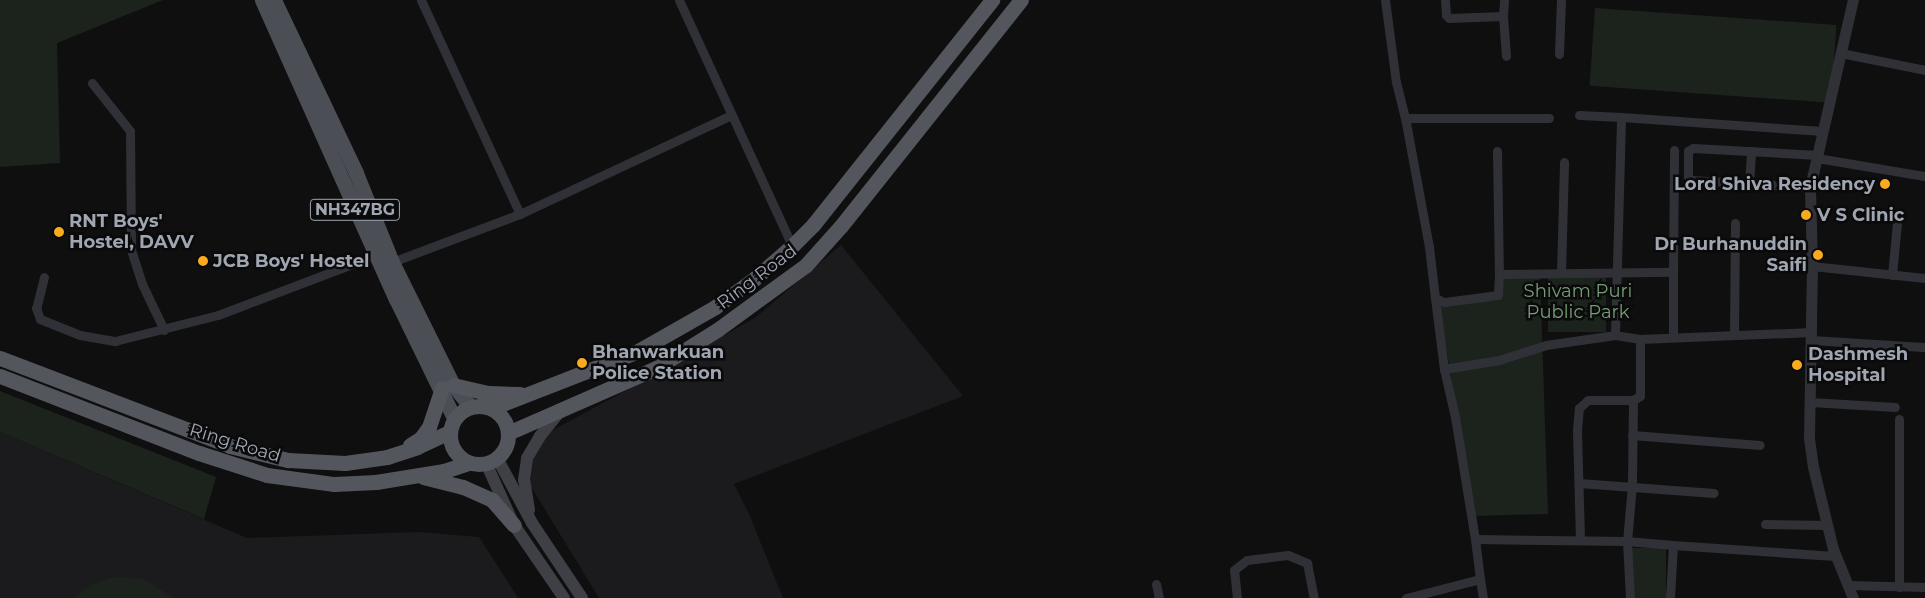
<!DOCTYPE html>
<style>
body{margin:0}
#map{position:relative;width:1925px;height:598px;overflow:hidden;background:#0f0f10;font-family:Montserrat,sans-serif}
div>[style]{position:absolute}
.built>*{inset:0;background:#1b1b1d}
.green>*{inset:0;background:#1b231c;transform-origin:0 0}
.minor>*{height:9px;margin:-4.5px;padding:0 4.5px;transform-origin:4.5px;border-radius:4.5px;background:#303136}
.tertiary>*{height:11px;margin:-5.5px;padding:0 5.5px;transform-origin:5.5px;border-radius:5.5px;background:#303136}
.secondary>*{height:12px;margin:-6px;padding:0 6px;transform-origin:6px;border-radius:6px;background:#3e4046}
.primary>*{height:15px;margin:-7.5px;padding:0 7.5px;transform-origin:7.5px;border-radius:7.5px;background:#4c4e55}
.trunk>*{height:15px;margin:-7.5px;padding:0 7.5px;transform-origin:7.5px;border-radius:7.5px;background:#54565e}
.trunk>.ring{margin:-7.5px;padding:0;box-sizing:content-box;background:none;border:15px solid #54565e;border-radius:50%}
.dots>*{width:14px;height:14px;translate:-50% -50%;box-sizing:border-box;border:2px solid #0a0a0b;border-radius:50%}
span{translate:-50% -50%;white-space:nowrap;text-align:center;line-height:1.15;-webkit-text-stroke:5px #0a0a0b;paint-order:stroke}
.shield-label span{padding:1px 4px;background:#0a0a0b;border:1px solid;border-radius:4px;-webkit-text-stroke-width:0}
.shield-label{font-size:16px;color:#9fa6b2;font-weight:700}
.poi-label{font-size:18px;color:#9fa6b2;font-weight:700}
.right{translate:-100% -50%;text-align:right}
.left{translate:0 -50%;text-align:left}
.street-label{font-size:18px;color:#9fa6b2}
.park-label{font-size:18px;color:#759e76}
</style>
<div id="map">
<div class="built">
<div style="clip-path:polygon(841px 245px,963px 396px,734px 484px,749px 514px,783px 598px,599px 598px,530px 485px,533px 441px,682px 360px,756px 317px)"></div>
<div style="clip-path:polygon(0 432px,247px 538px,419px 532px,479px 537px,518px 598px,0 598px)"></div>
</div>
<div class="green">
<div style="clip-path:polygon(0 0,163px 0,57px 43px,60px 163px,0 167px)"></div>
<div style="left:1595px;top:8px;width:242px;height:78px;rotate:4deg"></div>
<div style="left:1548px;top:273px;width:58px;height:59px"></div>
<div style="clip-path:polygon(1540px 274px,1548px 514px,1475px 516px,1439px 306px,1497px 300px,1505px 277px)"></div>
<div style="clip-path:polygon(0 391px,216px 477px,204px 519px,0 432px)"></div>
<div style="left:1631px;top:548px;width:35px;height:50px"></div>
<div style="clip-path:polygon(114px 577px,144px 579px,174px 598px,74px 598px,92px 584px)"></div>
</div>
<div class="minor">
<div style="left:421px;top:0;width:236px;rotate:65.2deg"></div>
<div style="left:520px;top:214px;width:233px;rotate:-25.1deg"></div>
<div style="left:679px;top:0;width:271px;rotate:65.3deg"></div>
<div style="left:1385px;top:0;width:83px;rotate:82.4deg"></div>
<div style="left:1396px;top:82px;width:37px;rotate:76deg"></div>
<div style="left:1445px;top:0;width:15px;rotate:86deg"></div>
<div style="left:1446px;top:15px;width:4px;rotate:45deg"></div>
<div style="left:1449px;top:18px;width:54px;rotate:-2.1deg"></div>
<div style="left:1503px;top:16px;width:16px;rotate:-86deg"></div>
<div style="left:1503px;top:16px;width:40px;rotate:85.7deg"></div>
<div style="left:1841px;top:53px;width:86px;rotate:11.4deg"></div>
<div style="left:1559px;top:54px;width:54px;rotate:-87.9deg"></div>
<div style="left:92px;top:83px;width:61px;rotate:51.6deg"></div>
<div style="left:130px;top:131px;width:119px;rotate:89.5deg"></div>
<div style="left:131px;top:250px;width:36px;rotate:72deg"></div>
<div style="left:142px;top:284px;width:51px;rotate:64.4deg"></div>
<div style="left:1579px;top:115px;width:42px;rotate:2.7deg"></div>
<div style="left:1497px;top:151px;width:123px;rotate:89.1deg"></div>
<div style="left:1499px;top:274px;width:174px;rotate:-0.7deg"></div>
<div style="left:1673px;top:272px;width:65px;rotate:90deg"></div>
<div style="left:1817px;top:158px;width:109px;rotate:9.5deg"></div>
<div style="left:1749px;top:183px;width:32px;rotate:-86deg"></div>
<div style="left:1810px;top:187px;width:119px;rotate:-176.6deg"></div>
<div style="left:1691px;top:180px;width:5px;rotate:-127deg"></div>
<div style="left:1688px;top:176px;width:25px;rotate:-90deg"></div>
<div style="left:1688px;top:151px;width:6px;rotate:-31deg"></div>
<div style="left:1693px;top:148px;width:125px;rotate:3.2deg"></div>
<div style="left:392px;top:262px;width:137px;rotate:-20.6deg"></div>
<div style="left:1812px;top:266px;width:114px;rotate:6.1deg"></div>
<div style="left:1561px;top:272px;width:110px;rotate:-88.4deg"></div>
<div style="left:1673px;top:272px;width:122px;rotate:-89.5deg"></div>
<div style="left:1499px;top:274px;width:21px;rotate:93deg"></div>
<div style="left:1498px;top:295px;width:54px;rotate:172.6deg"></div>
<div style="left:1444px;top:302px;width:10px;rotate:-156deg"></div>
<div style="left:1435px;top:298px;width:51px;rotate:-96.7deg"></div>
<div style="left:1429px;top:247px;width:131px;rotate:-100.5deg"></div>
<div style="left:1405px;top:118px;width:144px"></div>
<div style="left:1892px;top:275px;width:52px;rotate:-84.5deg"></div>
<div style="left:44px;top:277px;width:32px;rotate:104deg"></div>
<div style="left:36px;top:308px;width:12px;rotate:70deg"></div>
<div style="left:40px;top:319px;width:43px;rotate:21.8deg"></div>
<div style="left:80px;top:335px;width:36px;rotate:10deg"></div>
<div style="left:115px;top:341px;width:106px;rotate:-14.2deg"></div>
<div style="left:218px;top:315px;width:169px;rotate:-20.8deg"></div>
<div style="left:1435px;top:298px;width:72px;rotate:82.8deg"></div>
<div style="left:1444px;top:369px;width:49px;rotate:77.1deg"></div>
<div style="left:1455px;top:417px;width:124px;rotate:80.7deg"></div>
<div style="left:1812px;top:332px;width:172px;rotate:177.7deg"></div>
<div style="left:1640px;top:339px;width:25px;rotate:-171deg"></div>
<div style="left:1615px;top:335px;width:218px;rotate:-88.4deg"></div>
<div style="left:1621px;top:117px;width:202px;rotate:4deg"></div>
<div style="left:1734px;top:335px;width:112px;rotate:-89.5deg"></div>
<div style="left:1812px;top:340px;width:111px;rotate:3.6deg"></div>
<div style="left:1444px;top:369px;width:56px;rotate:-9.3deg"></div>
<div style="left:1499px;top:360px;width:49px;rotate:-17.7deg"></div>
<div style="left:1546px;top:345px;width:70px;rotate:-8.2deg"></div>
<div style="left:1633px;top:400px;width:85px;rotate:90.7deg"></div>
<div style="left:1632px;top:485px;width:56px;rotate:95.1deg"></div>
<div style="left:1627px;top:541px;width:46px;rotate:5deg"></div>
<div style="left:1810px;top:402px;width:85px;rotate:3.4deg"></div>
<div style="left:1632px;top:435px;width:128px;rotate:4.5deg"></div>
<div style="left:1579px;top:483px;width:135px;rotate:4.2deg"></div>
<div style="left:1765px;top:524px;width:62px;rotate:0.9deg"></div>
<div style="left:1580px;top:539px;width:109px;rotate:-91.6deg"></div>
<div style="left:1577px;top:430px;width:22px;rotate:-85deg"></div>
<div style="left:1579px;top:408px;width:12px;rotate:-42deg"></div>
<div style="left:1588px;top:400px;width:45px"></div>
<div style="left:1633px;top:400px;width:8px;rotate:-30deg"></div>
<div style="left:1640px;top:396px;width:57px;rotate:-90deg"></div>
<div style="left:1480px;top:579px;width:40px;rotate:-97.1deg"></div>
<div style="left:1475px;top:539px;width:152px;rotate:0.8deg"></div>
<div style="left:1627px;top:541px;width:57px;rotate:87deg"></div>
<div style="left:1156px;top:584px;width:14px;rotate:78deg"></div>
<div style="left:1848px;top:585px;width:77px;rotate:1.5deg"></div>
<div style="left:1899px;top:587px;width:168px;rotate:-90deg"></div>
<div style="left:1237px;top:598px;width:28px;rotate:-96deg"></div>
<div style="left:1234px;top:570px;width:16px;rotate:-38deg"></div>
<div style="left:1247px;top:560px;width:41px;rotate:-7deg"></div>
<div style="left:1288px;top:555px;width:21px;rotate:23deg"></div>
<div style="left:1307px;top:563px;width:36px;rotate:79deg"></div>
<div style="left:1406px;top:598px;width:76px;rotate:-14.4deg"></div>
<div style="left:1480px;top:579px;width:19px;rotate:81deg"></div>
<div style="left:1670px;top:598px;width:53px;rotate:-86.8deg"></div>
<div style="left:1673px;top:545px;width:162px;rotate:3.9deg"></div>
</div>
<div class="tertiary">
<div style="left:1853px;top:598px;width:53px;rotate:-112.2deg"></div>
<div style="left:1833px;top:549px;width:84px;rotate:-103.7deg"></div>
<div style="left:1813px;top:467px;width:30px;rotate:-98deg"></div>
<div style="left:1809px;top:437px;width:171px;rotate:-89deg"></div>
<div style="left:1812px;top:266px;width:79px;rotate:-91.5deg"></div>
<div style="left:1810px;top:187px;width:192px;rotate:-77.1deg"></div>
</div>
<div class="secondary">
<div style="left:497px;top:458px;width:74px;rotate:61.7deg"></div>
<div style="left:532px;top:523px;width:90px;rotate:56.3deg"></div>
<div style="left:486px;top:463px;width:68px;rotate:65.7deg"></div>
<div style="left:514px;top:525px;width:88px;rotate:55.6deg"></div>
<div style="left:529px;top:510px;width:30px;rotate:-99deg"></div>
<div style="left:524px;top:480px;width:22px;rotate:-82deg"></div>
<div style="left:527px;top:458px;width:26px;rotate:-59deg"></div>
<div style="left:540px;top:436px;width:32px;rotate:-51deg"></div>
</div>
<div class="primary">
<div style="left:262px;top:0;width:328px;rotate:65.9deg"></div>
<div style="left:396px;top:299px;width:132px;rotate:64deg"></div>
<div style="left:274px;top:0;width:191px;rotate:64.6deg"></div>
<div style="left:356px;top:173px;width:96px;rotate:68deg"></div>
<div style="left:392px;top:262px;width:137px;rotate:63.6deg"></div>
<div style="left:453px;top:385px;width:27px;rotate:51deg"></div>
</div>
<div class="trunk">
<div style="left:0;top:358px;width:246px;rotate:20.9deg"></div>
<div style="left:230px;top:446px;width:60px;rotate:13.6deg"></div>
<div style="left:288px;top:460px;width:57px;rotate:3deg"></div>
<div style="left:345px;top:463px;width:42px;rotate:-8.1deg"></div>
<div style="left:387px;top:457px;width:32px;rotate:-18deg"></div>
<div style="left:417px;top:447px;width:35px;rotate:-25deg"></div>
<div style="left:0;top:376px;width:213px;rotate:21.2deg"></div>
<div style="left:199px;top:453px;width:71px;rotate:17.9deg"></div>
<div style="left:267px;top:475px;width:68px;rotate:7.7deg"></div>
<div style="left:334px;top:484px;width:42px;rotate:-2.7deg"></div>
<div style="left:376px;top:482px;width:69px;rotate:-9.2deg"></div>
<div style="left:444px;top:471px;width:26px;rotate:-18deg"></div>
<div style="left:453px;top:385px;width:37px;rotate:13deg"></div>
<div style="left:489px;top:393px;width:31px;rotate:2deg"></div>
<div class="ring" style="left:450px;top:406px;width:43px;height:43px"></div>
<div style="left:492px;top:408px;width:157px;rotate:-21.3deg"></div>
<div style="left:638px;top:351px;width:89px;rotate:-29.7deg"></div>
<div style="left:715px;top:307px;width:48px;rotate:-35.7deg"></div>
<div style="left:754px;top:279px;width:50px;rotate:-41deg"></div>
<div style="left:792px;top:246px;width:30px;rotate:-45deg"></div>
<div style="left:813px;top:225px;width:288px;rotate:-51.5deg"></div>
<div style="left:508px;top:433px;width:162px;rotate:-23.7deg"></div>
<div style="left:656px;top:368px;width:72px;rotate:-31.9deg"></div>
<div style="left:717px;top:330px;width:110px;rotate:-36.1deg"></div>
<div style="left:806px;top:265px;width:52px;rotate:-48.1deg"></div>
<div style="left:841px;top:226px;width:289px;rotate:-51.5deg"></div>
<div style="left:410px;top:445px;width:13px;rotate:-32deg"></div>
<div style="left:421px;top:438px;width:14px;rotate:-54deg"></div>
<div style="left:429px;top:427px;width:41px;rotate:-71.6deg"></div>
<div style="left:423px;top:477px;width:41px;rotate:14deg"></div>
<div style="left:463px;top:487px;width:32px;rotate:24deg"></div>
<div style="left:492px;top:500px;width:33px;rotate:49deg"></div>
</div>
<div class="dots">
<div style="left:1885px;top:184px;background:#f9aa1e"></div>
<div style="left:1806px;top:215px;background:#f9aa1e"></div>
<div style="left:59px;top:232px;background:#f9aa1e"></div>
<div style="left:1818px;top:255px;background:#f9aa1e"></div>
<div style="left:203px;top:261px;background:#f9aa1e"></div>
<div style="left:582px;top:363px;background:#f9aa1e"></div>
<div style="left:1797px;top:365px;background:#f9aa1e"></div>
</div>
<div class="shield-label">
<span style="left:355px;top:210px">NH347BG</span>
</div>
<div class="poi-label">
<span class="right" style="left:1875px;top:184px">Lord Shiva Residency</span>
<span class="left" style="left:1817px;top:215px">V S Clinic</span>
<span class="left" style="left:69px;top:232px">RNT Boys'<br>Hostel, DAVV</span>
<span class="right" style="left:1807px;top:255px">Dr Burhanuddin<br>Saifi</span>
<span class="left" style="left:213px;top:261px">JCB Boys' Hostel</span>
<span class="left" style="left:592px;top:363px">Bhanwarkuan<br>Police Station</span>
<span class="left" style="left:1808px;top:365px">Dashmesh<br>Hospital</span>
</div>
<div class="street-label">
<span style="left:757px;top:277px;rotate:-37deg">Ring Road</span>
<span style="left:235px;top:443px;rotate:17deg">Ring Road</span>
</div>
<div class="park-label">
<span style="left:1578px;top:302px">Shivam Puri<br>Public Park</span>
</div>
</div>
